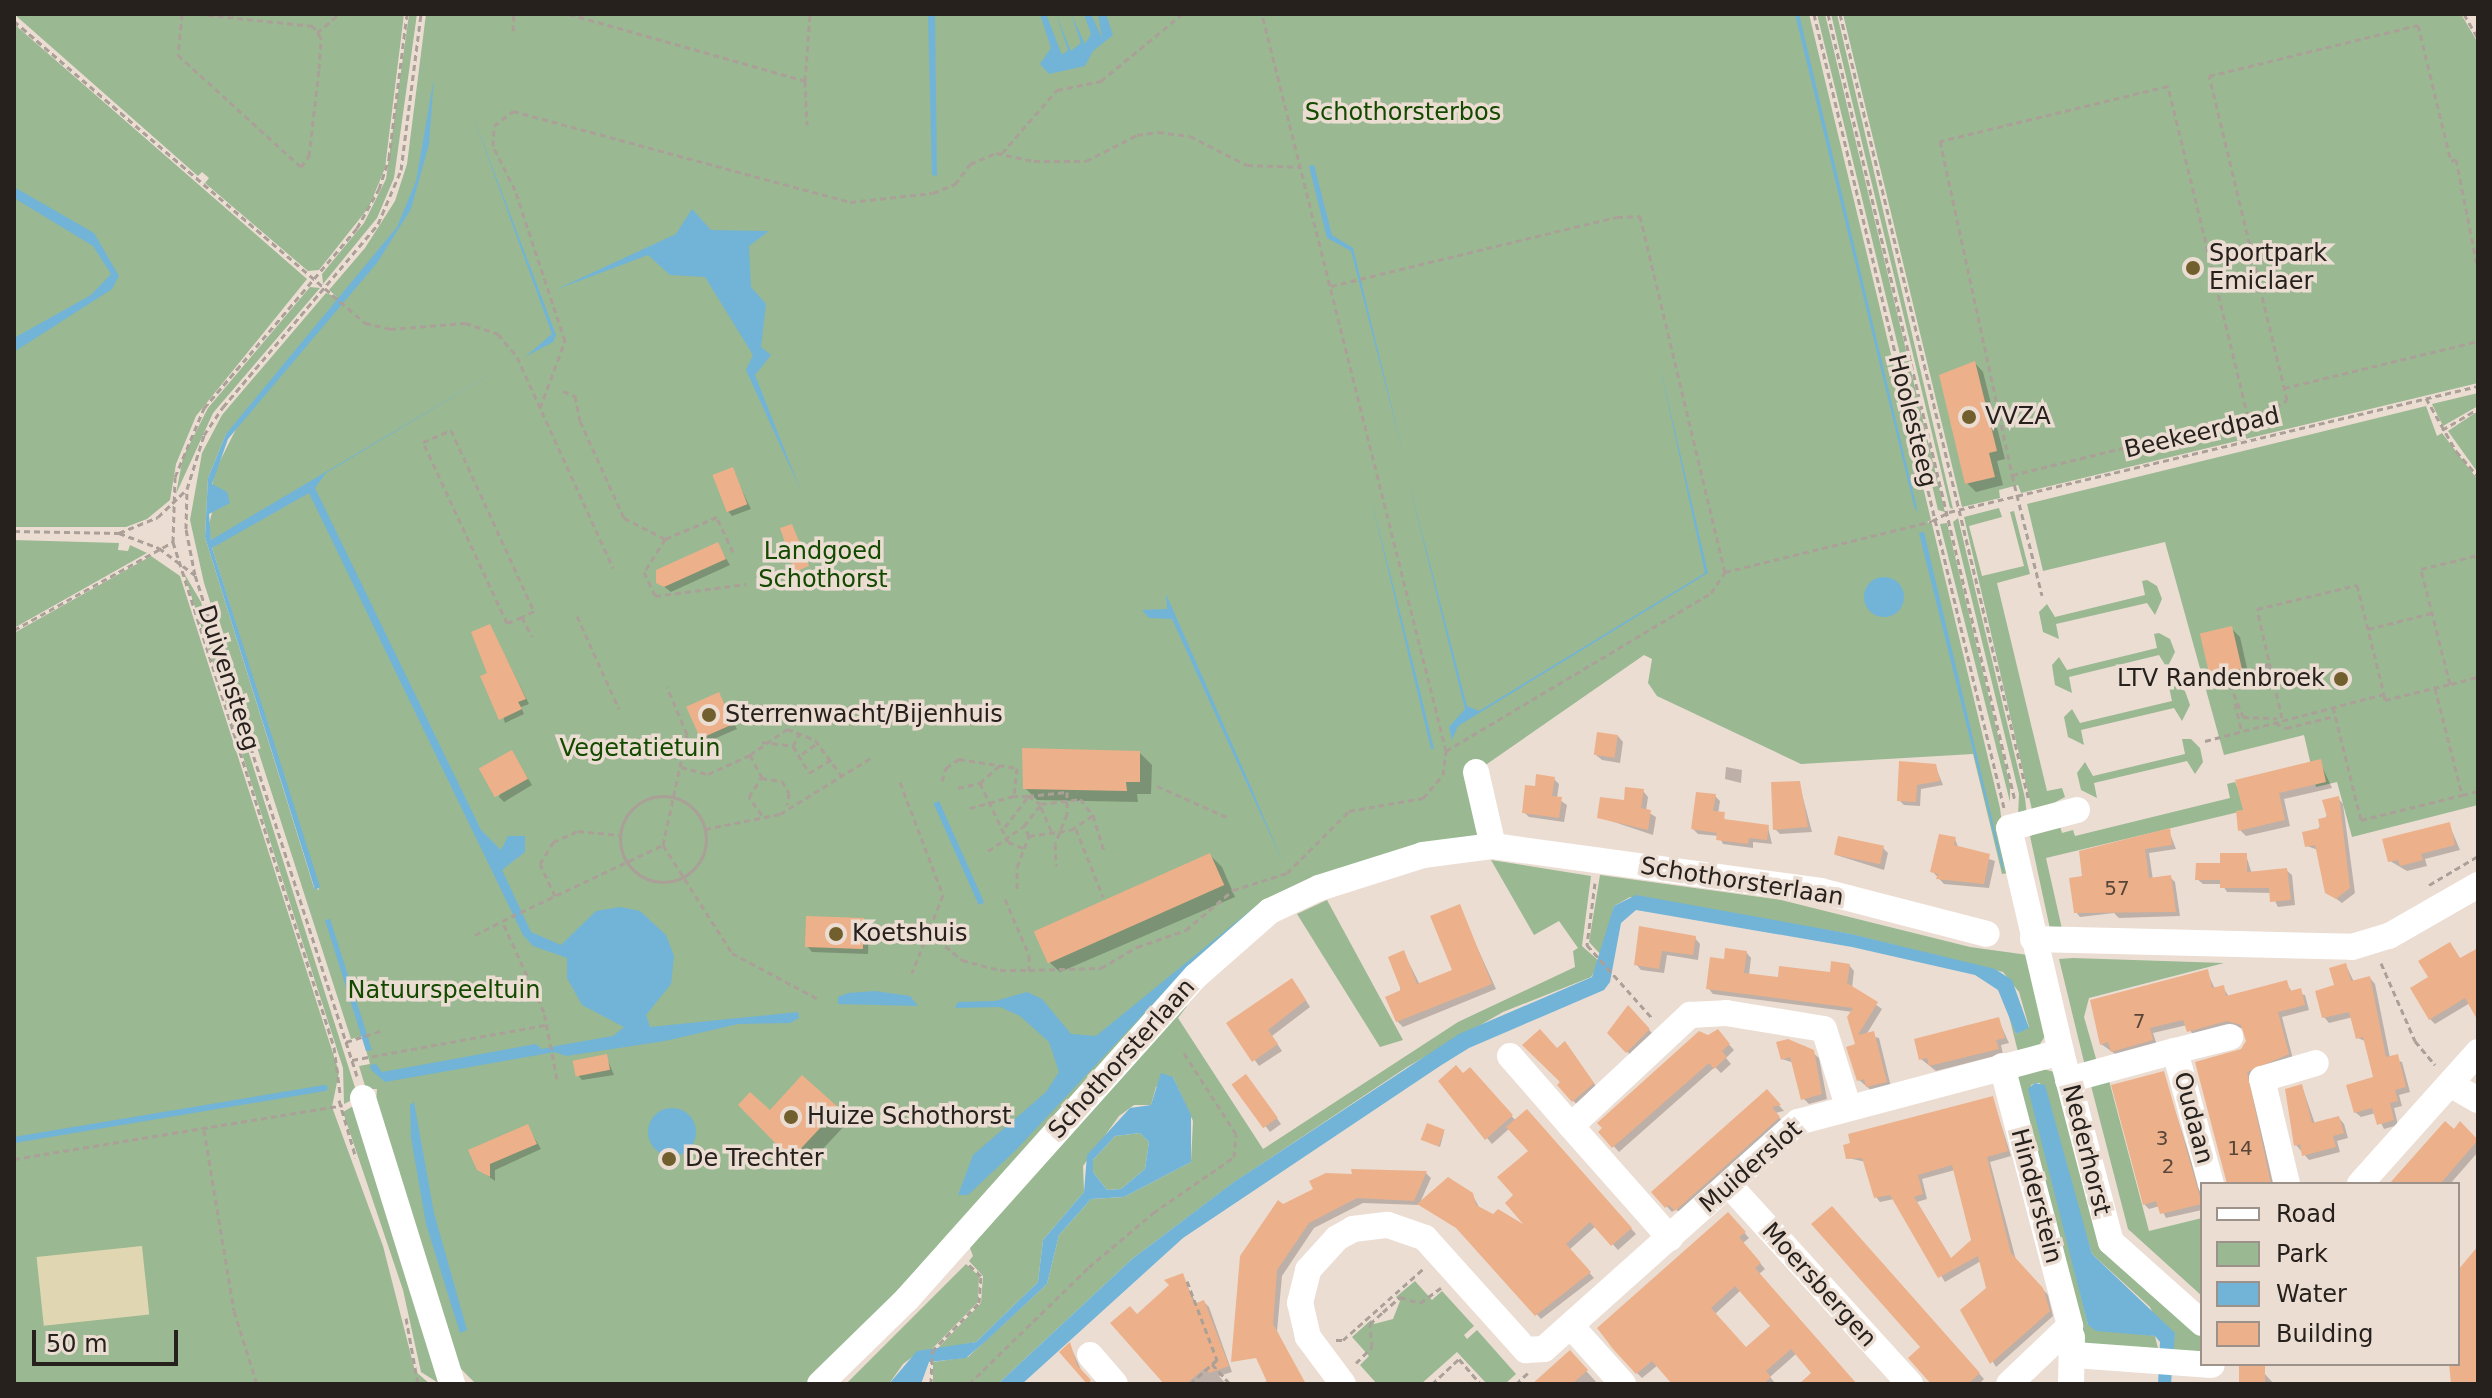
<!DOCTYPE html>
<style>
body{margin:0}
#map{position:relative;width:2492px;height:1398px;overflow:hidden;background:#ecddd3;font-family:"DejaVu Sans",sans-serif}
div>[style]{position:absolute}
.green>*{inset:0;background:#9ab892}
.sand>*{inset:0;background:#e0d7b2;transform-origin:0 0}
.water>*{inset:0;background:#71b4d8;transform-origin:0 0}
.round{border-radius:50%}
.shadow>*{inset:0;background:#0003}
.stream>*{height:6px;margin:-3px;padding:0 3px;transform-origin:3px;border-radius:3px;background:#71b4d8}
.building>*{inset:0;background:#ecb18b;transform-origin:0 0}
.path>*{height:3px;margin-top:-1.5px;transform-origin:0;background:repeating-linear-gradient(90deg,#aba098 0 6px,transparent 0 10px)}
.path>.ring{margin:-1.5px;padding:0;box-sizing:content-box;background:none;border:3px solid #aba098;border-radius:50%}
.minor>*{height:26px;margin:-13px;padding:0 13px;transform-origin:13px;border-radius:13px;background:#fff}
.dots>*{width:22px;height:22px;translate:-50% -50%;box-sizing:border-box;border:4px solid #ecddd3;border-radius:50%}
span{translate:-50% -50%;white-space:nowrap;text-align:center;line-height:1.15;-webkit-text-stroke:7px #ecddd3;paint-order:stroke}
.number-label{font-size:20px;color:#584538}
.number-label span{-webkit-text-stroke-width:0}
.park-label{font-size:24px;color:#134a00}
.poi-label{font-size:24px;color:#26211d}
.left{translate:0 -50%;text-align:left}
.right{translate:-100% -50%;text-align:right}
.street-label{font-size:24px;color:#26211d}
.frame{position:absolute;inset:0;border:16px solid #26211d;pointer-events:none}
.legend{position:absolute;left:2200px;top:1182px;width:260px;height:184px;box-sizing:border-box;background:#ecddd3;border:2px solid #9d928a;margin:0;padding:10px 14px;list-style:none;font-size:24px;color:#26211d}
.legend li{display:flex;align-items:center;gap:16px;height:40px}
.legend b{width:40px;border:2px solid #9d928a}
.scale{position:absolute;left:32px;top:1330px;width:146px;height:36px;box-sizing:border-box;border:4px solid #26211d;border-top:0;padding-left:10px;font-size:24px;line-height:28px;white-space:nowrap;color:#26211d;-webkit-text-stroke:6px #ecddd3;paint-order:stroke}
</style>
<div id="map">
<div class="green">
<div style="clip-path:polygon(14px 14px,404px 14px,385px 168px,369px 207px,319px 270px,308px 271px,205px 183px,209px 178px,202px 172px,198px 176px)"></div>
<div style="clip-path:polygon(409px 14px,417px 14px,394px 178px,377px 218px,323px 284px,322px 274px,364px 223px,386px 179px)"></div>
<div style="clip-path:polygon(evenodd,426px 14px,1809px 14px,1931px 520px,1927px 522px,1932px 524px,2000px 808px,2008px 873px,2002px 874px,1973px 754px,1801px 764px,1657px 696px,1648px 683px,1652px 659px,1644px 655px,1474px 773px,1487px 832px,1275px 902px,809px 1384px,476px 1384px,458px 1366px,376px 1101px,377px 1089px,366px 1089px,359px 1066px,370px 1064px,362px 1036px,351px 1039px,204px 583px,190px 520px,202px 453px,222px 415px,326px 293px,337px 297px,329px 290px,365px 248px,395px 201px,407px 164px,426px 14px,241px 419px,215px 471px,212px 486px,218px 490px,209px 524px,211px 540px,220px 537px,221px 542px,212px 548px,319px 890px,314px 888px,205px 537px,208px 478px,226px 434px,241px 419px)"></div>
<div style="clip-path:polygon(1817px 14px,1825px 14px,1945px 512px,1938px 510px)"></div>
<div style="clip-path:polygon(1831px 14px,1837px 14px,1953px 509px,1950px 508px)"></div>
<div style="clip-path:polygon(1843px 14px,2461px 14px,2478px 43px,2478px 383px,2021px 493px,2018px 485px,1999px 490px,2000px 498px,1962px 507px)"></div>
<div style="clip-path:polygon(14px 24px,307px 279px,196px 416px,176px 464px,170px 500px,147px 519px,126px 527px,14px 527px)"></div>
<div style="clip-path:polygon(310px 287px,320px 288px,213px 413px,176px 494px,183px 457px,208px 408px)"></div>
<div style="clip-path:polygon(2478px 393px,2478px 406px,2443px 426px,2432px 404px)"></div>
<div style="clip-path:polygon(2426px 406px,2437px 436px,2442px 433px,2478px 480px,2478px 805px,2352px 837px,2337px 782px,2316px 787px,2304px 735px,2224px 755px,2165px 542px,2043px 571px,2027px 504px)"></div>
<div style="clip-path:polygon(2478px 411px,2478px 473px,2448px 431px)"></div>
<div style="clip-path:polygon(1999px 508px,2002px 517px,1969px 526px,1982px 576px,2024px 566px,2010px 512px,2014px 511px,2030px 574px,1997px 583px,2047px 791px,2062px 788px,2065px 797px,2033px 814px,1964px 517px)"></div>
<div style="clip-path:polygon(1958px 518px,2025px 798px,2027px 816px,2018px 816px,2019px 794px,1953px 522px)"></div>
<div style="clip-path:polygon(1947px 523px,2010px 785px,2010px 802px,1940px 524px)"></div>
<div style="clip-path:polygon(14px 540px,119px 543px,118px 550px,128px 551px,130px 545px,147px 553px,14px 628px)"></div>
<div style="clip-path:polygon(151px 556px,180px 576px,339px 1072px,332px 1107px,383px 1246px,415px 1371px,430px 1384px,14px 1384px,14px 633px)"></div>
<div style="clip-path:polygon(184px 573px,201px 602px,358px 1097px,344px 1104px,343px 1068px)"></div>
<div style="clip-path:polygon(2147px 580px,2157px 586px,2162px 599px,2155px 615px,2147px 603px,2056px 624px,2059px 639px,2043px 632px,2039px 612px,2047px 604px,2055px 617px,2145px 595px,2142px 581px)"></div>
<div style="clip-path:polygon(2159px 633px,2170px 639px,2175px 652px,2167px 668px,2159px 655px,2069px 677px,2072px 693px,2055px 685px,2052px 665px,2059px 657px,2067px 670px,2157px 648px,2154px 634px)"></div>
<div style="clip-path:polygon(2174px 686px,2185px 691px,2190px 705px,2182px 721px,2174px 708px,2081px 730px,2084px 745px,2068px 737px,2064px 717px,2072px 709px,2080px 723px,2172px 701px,2169px 687px)"></div>
<div style="clip-path:polygon(2182px 739px,2191px 739px,2200px 748px,2203px 762px,2195px 774px,2187px 761px,2094px 783px,2097px 798px,2081px 790px,2077px 773px,2085px 762px,2093px 776px,2185px 754px)"></div>
<div style="clip-path:polygon(2235px 782px,2247px 810px,2046px 858px,2062px 929px,2050px 929px,2030px 836px,2059px 823px,2062px 833px,2073px 830px,2075px 836px,2230px 798px,2227px 784px)"></div>
<div style="clip-path:polygon(1491px 860px,1591px 876px,1582px 946px,1600px 962px,1591px 977px,1503px 1012px,1407px 1067px,1233px 1183px,1132px 1259px,998px 1384px,933px 1384px,933px 1362px,968px 1357px,1047px 1284px,1059px 1235px,1091px 1199px,1124px 1197px,1191px 1162px,1193px 1121px,1173px 1077px,1156px 1087px,1151px 1105px,1134px 1105px,1119px 1116px,1083px 1166px,1084px 1192px,1043px 1240px,1038px 1282px,976px 1342px,936px 1350px,981px 1303px,983px 1276px,969px 1261px,973px 1256px,967px 1240px,1181px 1004px,1187px 1006px,1178px 1018px,1263px 1149px,1458px 1022px,1575px 967px,1573px 951px,1578px 948px,1559px 921px,1534px 935px)"></div>
<div style="clip-path:polygon(1600px 875px,1781px 900px,1970px 947px,2028px 955px,2047px 1033px,2038px 1047px,2018px 1052px,2008px 1012px,2016px 1034px,2029px 1027px,2019px 992px,2003px 972px,1850px 934px,1630px 897px,1614px 906px,1602px 956px,1589px 942px)"></div>
<div style="clip-path:polygon(1327px 900px,1403px 1040px,1380px 1047px,1297px 914px)"></div>
<div style="clip-path:polygon(2059px 959px,2073px 958px,2224px 963px,2089px 998px,2084px 1017px,2097px 1062px,2085px 1066px)"></div>
<div style="clip-path:polygon(2043px 1069px,2058px 1073px,2099px 1232px,2202px 1334px,2202px 1359px,2173px 1357px,2150px 1307px,2092px 1254px,2040px 1083px,2036px 1083px,2031px 1085px,2088px 1325px,2155px 1336px,2160px 1357px,2080px 1349px,2016px 1076px)"></div>
<div style="clip-path:polygon(2107px 1073px,2149px 1231px,2202px 1218px,2202px 1296px,2128px 1229px,2089px 1078px)"></div>
<div style="clip-path:polygon(360px 1102px,440px 1384px,421px 1372px,403px 1290px,343px 1112px)"></div>
<div style="clip-path:polygon(1140px 1133px,1149px 1142px,1145px 1169px,1121px 1189px,1107px 1190px,1093px 1172px,1093px 1160px,1115px 1136px)"></div>
<div style="clip-path:polygon(966px 1264px,979px 1276px,978px 1302px,931px 1350px,920px 1351px,903px 1364px,889px 1384px,846px 1384px)"></div>
<div style="clip-path:polygon(1415px 1281px,1432px 1300px,1442px 1291px,1474px 1326px,1464px 1335px,1467px 1339px,1477px 1330px,1516px 1374px,1505px 1384px,1487px 1384px,1457px 1352px,1421px 1384px,1377px 1384px,1360px 1365px,1369px 1356px,1352px 1337px,1371px 1320px,1374px 1324px,1393px 1319px,1400px 1301px,1396px 1297px)"></div>
</div>
<div class="sand">
<div style="left:142px;top:1246px;width:69px;height:106px;rotate:84deg"></div>
</div>
<div class="water">
<div style="clip-path:polygon(928px 14px,935px 14px,937px 176px,932px 175px)"></div>
<div style="clip-path:polygon(1040px 14px,1046px 14px,1062px 55px,1068px 50px,1056px 14px,1071px 51px,1081px 43px,1071px 14px,1085px 44px,1091px 34px,1084px 14px,1091px 14px,1102px 38px,1098px 14px,1106px 14px,1113px 35px,1093px 51px,1085px 66px,1049px 74px,1040px 64px,1051px 48px)"></div>
<div style="clip-path:polygon(1795px 14px,1799px 14px,1918px 513px,1914px 506px)"></div>
<div style="clip-path:polygon(434px 78px,429px 144px,411px 209px,377px 263px,228px 439px,212px 484px,227px 492px,230px 503px,209px 514px,211px 540px,513px 361px,326px 473px,315px 488px,481px 830px,501px 850px,508px 836px,525px 836px,525px 852px,502px 870px,531px 932px,561px 945px,596px 911px,620px 907px,640px 911px,666px 935px,674px 956px,671px 984px,646px 1015px,650px 1027px,798px 1012px,799px 1018px,790px 1023px,738px 1024px,665px 1041px,566px 1056px,555px 1052px,385px 1082px,371px 1070px,370px 1065px,376px 1064px,382px 1072px,536px 1044px,542px 1049px,561px 1045px,613px 1036px,624px 1027px,582px 1005px,567px 978px,567px 958px,533px 946px,523px 935px,309px 493px,212px 548px,320px 887px,315px 890px,205px 537px,208px 478px,226px 434px,397px 227px,416px 181px)"></div>
<div style="clip-path:polygon(473px 116px,556px 335px,553px 342px,525px 357px,552px 334px)"></div>
<div style="clip-path:polygon(1314px 165px,1332px 235px,1353px 248px,1404px 457px,1351px 251px,1327px 238px,1309px 166px)"></div>
<div style="clip-path:polygon(14px 187px,94px 233px,119px 276px,112px 289px,14px 352px,14px 338px,91px 295px,111px 274px,93px 246px,14px 198px)"></div>
<div style="clip-path:polygon(692px 209px,711px 230px,769px 231px,749px 246px,751px 287px,766px 304px,761px 347px,771px 355px,755px 375px,800px 489px,746px 370px,753px 355px,705px 277px,670px 275px,648px 255px,555px 290px,676px 234px)"></div>
<div style="clip-path:polygon(1659px 362px,1708px 573px,1458px 726px,1452px 740px,1449px 727px,1465px 709px,1408px 479px,1467px 706px,1479px 711px,1705px 573px)"></div>
<div style="clip-path:polygon(1371px 499px,1416px 675px,1434px 749px,1431px 749px)"></div>
<div style="clip-path:polygon(1924px 532px,2003px 865px,2003px 872px,1919px 533px)"></div>
<div class="round" style="left:1864px;top:577px;width:40px;height:40px"></div>
<div style="clip-path:polygon(1166px 594px,1251px 787px,1283px 863px,1172px 619px,1149px 618px,1142px 610px,1167px 609px)"></div>
<div style="left:939px;top:801px;width:111px;height:6px;rotate:66deg"></div>
<div style="clip-path:polygon(1636px 895px,1851px 934px,1995px 969px,2012px 980px,2029px 1028px,2016px 1034px,1998px 990px,1975px 975px,1852px 947px,1636px 910px,1621px 923px,1610px 982px,1604px 990px,1469px 1048px,1440px 1066px,1183px 1238px,1022px 1384px,998px 1384px,1132px 1259px,1234px 1182px,1459px 1034px,1592px 977px,1614px 906px)"></div>
<div style="clip-path:polygon(1262px 901px,1193px 961px,1016px 1150px,968px 1195px,958px 1195px,973px 1155px,1046px 1092px,1059px 1072px,1049px 1042px,1020px 1016px,1000px 1007px,955px 1008px,958px 1002px,995px 1001px,1027px 992px,1042px 999px,1071px 1034px,1096px 1036px)"></div>
<div style="clip-path:polygon(330px 919px,355px 997px,372px 1050px,366px 1051px,325px 920px)"></div>
<div style="clip-path:polygon(875px 991px,910px 996px,918px 1006px,838px 1004px,838px 997px,848px 993px)"></div>
<div style="clip-path:polygon(evenodd,1161px 1073px,1173px 1077px,1191px 1115px,1191px 1162px,1124px 1197px,1091px 1199px,1059px 1235px,1047px 1284px,987px 1340px,966px 1358px,929px 1362px,921px 1384px,889px 1384px,917px 1351px,976px 1342px,1038px 1282px,1043px 1240px,1084px 1192px,1087px 1155px,1130px 1108px,1151px 1105px,1161px 1073px,1140px 1133px,1149px 1142px,1145px 1169px,1121px 1189px,1107px 1190px,1093px 1172px,1093px 1160px,1115px 1136px,1140px 1133px)"></div>
<div style="clip-path:polygon(2035px 1083px,2045px 1085px,2092px 1254px,2175px 1333px,2171px 1384px,2158px 1384px,2160px 1342px,2155px 1336px,2096px 1331px,2088px 1325px,2028px 1089px)"></div>
<div style="clip-path:polygon(414px 1102px,434px 1213px,467px 1330px,460px 1333px,426px 1224px,411px 1138px,410px 1105px)"></div>
<div class="round" style="left:648px;top:1108px;width:48px;height:48px"></div>
</div>
<div class="shadow">
<div style="clip-path:polygon(1975px 363px,1983px 372px,2005px 459px,1997px 461px,2003px 485px,1976px 492px,1967px 483px)"></div>
<div style="clip-path:polygon(732px 470px,751px 509px,732px 516px,727px 510px)"></div>
<div style="clip-path:polygon(718px 545px,730px 565px,671px 592px,658px 582px)"></div>
<div style="clip-path:polygon(490px 626px,529px 704px,521px 707px,524px 714px,505px 723px,490px 674px)"></div>
<div style="clip-path:polygon(2231px 628px,2240px 637px,2249px 677px,2221px 684px,2212px 675px)"></div>
<div style="clip-path:polygon(718px 694px,737px 729px,707px 742px,701px 737px)"></div>
<div style="clip-path:polygon(1618px 736px,1623px 742px,1620px 763px,1602px 760px,1596px 755px)"></div>
<div style="clip-path:polygon(512px 752px,532px 785px,504px 802px,499px 797px)"></div>
<div style="clip-path:polygon(1140px 753px,1152px 765px,1151px 794px,1137px 794px,1138px 802px,1037px 800px,1025px 788px)"></div>
<div style="clip-path:polygon(2320px 762px,2332px 788px,2284px 799px,2290px 826px,2246px 836px,2240px 830px,2245px 811px)"></div>
<div style="clip-path:polygon(1935px 765px,1943px 785px,1921px 789px,1920px 806px,1904px 805px,1899px 800px)"></div>
<div style="clip-path:polygon(1726px 767px,1742px 770px,1741px 783px,1725px 779px)"></div>
<div style="clip-path:polygon(1554px 779px,1559px 784px,1557px 798px,1567px 805px,1564px 822px,1529px 817px,1524px 812px,1536px 789px)"></div>
<div style="clip-path:polygon(1799px 783px,1812px 832px,1780px 834px,1775px 829px)"></div>
<div style="clip-path:polygon(1643px 791px,1648px 797px,1646px 811px,1656px 817px,1653px 835px,1599px 817px)"></div>
<div style="clip-path:polygon(1715px 796px,1720px 801px,1718px 814px,1729px 822px,1768px 827px,1772px 844px,1753px 842px,1753px 848px,1723px 844px,1719px 836px,1698px 834px,1693px 829px)"></div>
<div style="clip-path:polygon(2338px 798px,2343px 804px,2355px 893px,2342px 903px,2327px 892px,2318px 850px,2307px 846px)"></div>
<div style="clip-path:polygon(2449px 824px,2460px 850px,2425px 859px,2427px 866px,2407px 871px,2390px 861px)"></div>
<div style="clip-path:polygon(2169px 831px,2176px 849px,2149px 853px,2153px 880px,2170px 877px,2175px 882px,2180px 916px,2119px 918px,2114px 913px,2080px 917px,2076px 912px,2084px 877px)"></div>
<div style="clip-path:polygon(1955px 839px,1959px 849px,1995px 861px,1989px 888px,1944px 884px,1932px 871px)"></div>
<div style="clip-path:polygon(1883px 848px,1888px 853px,1884px 870px,1836px 855px)"></div>
<div style="clip-path:polygon(1210px 855px,1222px 867px,1235px 897px,1060px 972px,1048px 961px)"></div>
<div style="clip-path:polygon(2246px 855px,2252px 874px,2286px 870px,2292px 875px,2295px 905px,2278px 907px,2271px 893px,2227px 892px,2222px 884px,2203px 884px,2197px 879px)"></div>
<div style="clip-path:polygon(1459px 907px,1496px 989px,1403px 1027px,1397px 1021px,1404px 953px,1420px 985px,1454px 972px)"></div>
<div style="clip-path:polygon(863px 920px,869px 925px,868px 954px,812px 952px,807px 946px)"></div>
<div style="clip-path:polygon(1641px 928px,1695px 938px,1700px 944px,1698px 960px,1667px 955px,1664px 973px,1641px 970px,1636px 964px)"></div>
<div style="clip-path:polygon(2450px 944px,2461px 960px,2478px 950px,2478px 1015px,2470px 1003px,2435px 1024px,2430px 1019px)"></div>
<div style="clip-path:polygon(1746px 952px,1751px 958px,1749px 975px,1779px 979px,1831px 974px,1849px 965px,1854px 971px,1852px 988px,1882px 1009px,1866px 1035px,1879px 1038px,1891px 1087px,1873px 1092px,1859px 1080px,1853px 1012px,1713px 994px,1708px 988px,1726px 961px)"></div>
<div style="clip-path:polygon(2346px 965px,2354px 982px,2370px 978px,2375px 984px,2390px 1058px,2402px 1062px,2410px 1092px,2399px 1095px,2402px 1106px,2394px 1108px,2398px 1125px,2384px 1129px,2376px 1113px,2361px 1117px,2355px 1112px,2376px 1079px,2367px 1042px,2358px 1038px,2353px 1017px,2329px 1023px,2324px 1017px)"></div>
<div style="clip-path:polygon(2207px 972px,2215px 989px,2223px 987px,2229px 997px,2286px 982px,2292px 992px,2305px 995px,2309px 1010px,2282px 1017px,2293px 1059px,2250px 1077px,2273px 1184px,2227px 1184px,2242px 1051px,2248px 1041px,2245px 1029px,2233px 1026px,2193px 1035px,2187px 1025px,2153px 1033px,2157px 1045px,2118px 1056px,2101px 1044px)"></div>
<div style="clip-path:polygon(1297px 986px,1310px 1007px,1272px 1036px,1282px 1051px,1259px 1066px,1228px 1023px)"></div>
<div style="clip-path:polygon(1628px 1008px,1654px 1035px,1632px 1057px,1610px 1033px)"></div>
<div style="clip-path:polygon(1998px 1019px,2009px 1043px,2001px 1045px,2003px 1054px,1936px 1071px,1921px 1059px)"></div>
<div style="clip-path:polygon(1718px 1032px,1734px 1050px,1726px 1058px,1731px 1064px,1721px 1073px,1715px 1067px,1619px 1152px,1601px 1132px)"></div>
<div style="clip-path:polygon(1779px 1044px,1805px 1046px,1819px 1058px,1827px 1099px,1809px 1104px,1803px 1098px,1794px 1063px,1782px 1059px)"></div>
<div style="clip-path:polygon(1570px 1049px,1598px 1089px,1578px 1106px,1560px 1086px,1557px 1050px)"></div>
<div style="clip-path:polygon(606px 1056px,614px 1075px,582px 1080px,577px 1074px)"></div>
<div style="clip-path:polygon(1470px 1070px,1516px 1121px,1531px 1117px,1636px 1234px,1618px 1250px,1596px 1226px,1569px 1250px,1594px 1278px,1541px 1319px,1462px 1231px,1472px 1194px,1480px 1209px,1530px 1231px,1515px 1195px,1530px 1151px,1510px 1128px,1492px 1144px,1487px 1138px,1463px 1076px)"></div>
<div style="clip-path:polygon(2163px 1073px,2202px 1194px,2202px 1210px,2166px 1218px,2160px 1206px,2149px 1209px,2144px 1204px)"></div>
<div style="clip-path:polygon(1251px 1082px,1281px 1124px,1270px 1132px,1234px 1085px)"></div>
<div style="clip-path:polygon(2302px 1086px,2315px 1124px,2339px 1118px,2344px 1124px,2348px 1138px,2337px 1141px,2340px 1152px,2309px 1160px,2296px 1145px)"></div>
<div style="clip-path:polygon(1767px 1092px,1784px 1111px,1775px 1113px,1784px 1123px,1682px 1215px,1676px 1209px,1672px 1212px,1653px 1192px)"></div>
<div style="clip-path:polygon(evenodd,1993px 1099px,2011px 1156px,1990px 1162px,2016px 1260px,2048px 1295px,2053px 1316px,1996px 1367px,1962px 1311px,1988px 1288px,1981px 1261px,1945px 1282px,1894px 1199px,1880px 1202px,1876px 1197px,1866px 1162px,1848px 1158px,1993px 1099px,1955px 1170px,1973px 1241px,1952px 1260px,1917px 1202px,1927px 1199px,1922px 1179px,1955px 1170px)"></div>
<div style="clip-path:polygon(741px 1105px,771px 1113px,837px 1110px,849px 1121px,804px 1169px)"></div>
<div style="clip-path:polygon(2460px 1124px,2478px 1140px,2478px 1152px,2450px 1184px,2392px 1184px)"></div>
<div style="clip-path:polygon(528px 1127px,541px 1149px,495px 1170px,495px 1181px,478px 1169px)"></div>
<div style="clip-path:polygon(1444px 1132px,1440px 1147px,1423px 1139px)"></div>
<div style="clip-path:polygon(1426px 1173px,1431px 1178px,1419px 1205px,1363px 1203px,1314px 1228px,1282px 1276px,1277px 1331px,1304px 1384px,1263px 1384px,1269px 1379px,1241px 1319px,1283px 1206px)"></div>
<div style="clip-path:polygon(evenodd,1728px 1214px,1749px 1238px,1743px 1243px,1765px 1269px,1759px 1274px,1856px 1384px,1802px 1384px,1814px 1373px,1797px 1353px,1770px 1377px,1776px 1384px,1675px 1384px,1658px 1365px,1642px 1378px,1637px 1373px,1728px 1214px,1741px 1290px,1772px 1326px,1746px 1349px,1715px 1314px,1741px 1290px)"></div>
<div style="clip-path:polygon(1837px 1214px,1984px 1379px,1979px 1384px,1934px 1384px,1923px 1347px)"></div>
<div style="clip-path:polygon(1182px 1275px,1197px 1305px,1204px 1302px,1209px 1307px,1232px 1372px,1219px 1376px,1226px 1384px,1167px 1384px,1137px 1316px)"></div>
<div style="clip-path:polygon(1070px 1345px,1082px 1372px,1092px 1384px,1083px 1384px,1087px 1381px,1062px 1352px)"></div>
<div style="clip-path:polygon(1570px 1353px,1598px 1384px,1534px 1384px)"></div>
<div style="clip-path:polygon(2264px 1373px,2274px 1384px,2240px 1384px)"></div>
</div>
<div class="stream">
<div style="left:14px;top:1140px;width:315px;rotate:-9.5deg"></div>
</div>
<div class="building">
<div style="clip-path:polygon(1975px 361px,1997px 451px,1989px 453px,1995px 477px,1965px 484px,1939px 375px)"></div>
<div style="left:733px;top:467px;width:40px;height:22px;rotate:69deg"></div>
<div style="clip-path:polygon(792px 524px,809px 566px,795px 572px,780px 528px)"></div>
<div style="clip-path:polygon(718px 542px,726px 559px,664px 587px,656px 583px,656px 570px)"></div>
<div style="clip-path:polygon(490px 624px,526px 699px,518px 702px,522px 709px,499px 720px,480px 676px,487px 673px,471px 632px)"></div>
<div style="left:2232px;top:626px;width:44px;height:33px;rotate:77deg"></div>
<div style="left:719px;top:692px;width:35px;height:36px;rotate:66deg"></div>
<div style="left:1597px;top:732px;width:21px;height:23px;rotate:8deg"></div>
<div style="clip-path:polygon(1022px 748px,1140px 751px,1140px 782px,1126px 782px,1127px 791px,1023px 789px)"></div>
<div style="left:512px;top:750px;width:33px;height:38px;rotate:61deg"></div>
<div style="clip-path:polygon(2321px 759px,2326px 782px,2279px 793px,2285px 820px,2238px 831px,2236px 811px,2243px 810px,2235px 780px)"></div>
<div style="clip-path:polygon(1899px 761px,1936px 764px,1940px 781px,1917px 785px,1916px 802px,1897px 801px)"></div>
<div style="clip-path:polygon(1536px 774px,1555px 777px,1552px 796px,1562px 797px,1559px 818px,1522px 813px,1525px 785px,1535px 786px)"></div>
<div style="clip-path:polygon(1800px 781px,1808px 827px,1773px 830px,1771px 782px)"></div>
<div style="clip-path:polygon(1625px 787px,1644px 789px,1641px 808px,1651px 810px,1648px 830px,1597px 818px,1600px 797px,1624px 800px)"></div>
<div style="clip-path:polygon(1696px 792px,1716px 794px,1713px 811px,1725px 812px,1724px 819px,1769px 825px,1767px 840px,1749px 838px,1748px 844px,1716px 840px,1717px 833px,1691px 829px)"></div>
<div style="clip-path:polygon(2339px 796px,2350px 888px,2336px 899px,2325px 893px,2315px 845px,2305px 847px,2302px 832px,2320px 828px,2318px 819px,2327px 817px,2322px 800px)"></div>
<div style="clip-path:polygon(2450px 822px,2455px 845px,2421px 854px,2423px 860px,2400px 866px,2398px 860px,2388px 862px,2382px 839px)"></div>
<div style="clip-path:polygon(2170px 828px,2172px 845px,2145px 849px,2149px 878px,2171px 875px,2176px 912px,2074px 913px,2069px 878px,2082px 876px,2079px 851px)"></div>
<div style="clip-path:polygon(1939px 834px,1956px 837px,1954px 845px,1990px 854px,1984px 884px,1936px 879px,1938px 874px,1930px 872px)"></div>
<div style="left:1838px;top:836px;width:47px;height:19px;rotate:12deg"></div>
<div style="left:1210px;top:853px;width:35px;height:193px;rotate:66deg"></div>
<div style="clip-path:polygon(2220px 853px,2247px 853px,2247px 872px,2287px 868px,2291px 900px,2270px 902px,2269px 888px,2220px 888px,2220px 880px,2195px 880px,2196px 863px,2220px 863px)"></div>
<div style="clip-path:polygon(1460px 904px,1492px 984px,1396px 1022px,1385px 997px,1401px 990px,1388px 957px,1404px 950px,1417px 984px,1452px 970px,1430px 916px)"></div>
<div style="left:806px;top:916px;width:58px;height:31px;rotate:2deg"></div>
<div style="clip-path:polygon(1639px 926px,1696px 936px,1693px 955px,1662px 951px,1659px 969px,1634px 965px)"></div>
<div style="clip-path:polygon(2450px 942px,2460px 958px,2478px 948px,2478px 1021px,2465px 998px,2429px 1020px,2410px 988px,2428px 977px,2418px 961px)"></div>
<div style="clip-path:polygon(1725px 948px,1747px 951px,1744px 973px,1778px 977px,1779px 966px,1830px 972px,1831px 961px,1850px 964px,1847px 983px,1878px 1002px,1858px 1035px,1874px 1031px,1887px 1082px,1866px 1087px,1864px 1079px,1857px 1081px,1846px 1047px,1855px 1044px,1847px 1017px,1853px 1008px,1706px 989px,1710px 957px,1724px 959px)"></div>
<div style="clip-path:polygon(2346px 963px,2351px 981px,2370px 976px,2386px 1057px,2398px 1054px,2406px 1087px,2395px 1090px,2398px 1101px,2390px 1103px,2394px 1120px,2377px 1125px,2372px 1108px,2354px 1113px,2346px 1085px,2373px 1077px,2363px 1037px,2356px 1039px,2349px 1012px,2322px 1018px,2315px 991px,2334px 985px,2329px 968px)"></div>
<div style="clip-path:polygon(2208px 969px,2212px 988px,2224px 985px,2226px 996px,2287px 980px,2290px 991px,2301px 988px,2305px 1005px,2278px 1012px,2289px 1054px,2247px 1072px,2271px 1184px,2227px 1184px,2195px 1062px,2241px 1049px,2246px 1041px,2241px 1025px,2227px 1021px,2187px 1032px,2183px 1020px,2150px 1028px,2153px 1040px,2111px 1052px,2108px 1042px,2100px 1045px,2090px 1000px)"></div>
<div style="clip-path:polygon(1292px 978px,1306px 1000px,1268px 1030px,1278px 1044px,1252px 1062px,1226px 1023px)"></div>
<div style="clip-path:polygon(1628px 1005px,1650px 1029px,1626px 1053px,1607px 1033px)"></div>
<div style="clip-path:polygon(1999px 1017px,2005px 1038px,1996px 1040px,1999px 1049px,1929px 1066px,1927px 1058px,1919px 1060px,1914px 1039px)"></div>
<div style="clip-path:polygon(1540px 1029px,1557px 1048px,1565px 1041px,1594px 1083px,1572px 1102px,1557px 1085px,1560px 1082px,1522px 1045px)"></div>
<div style="clip-path:polygon(1718px 1029px,1730px 1044px,1722px 1051px,1727px 1057px,1714px 1069px,1709px 1063px,1612px 1148px,1598px 1132px,1602px 1128px,1597px 1123px,1699px 1031px,1708px 1035px)"></div>
<div style="clip-path:polygon(1788px 1039px,1814px 1050px,1822px 1094px,1801px 1100px,1790px 1057px,1781px 1060px,1776px 1042px)"></div>
<div style="left:607px;top:1054px;width:16px;height:35px;rotate:79deg"></div>
<div style="clip-path:polygon(1456px 1065px,1463px 1073px,1470px 1067px,1513px 1115px,1485px 1140px,1438px 1081px)"></div>
<div style="clip-path:polygon(2164px 1071px,2202px 1204px,2160px 1214px,2156px 1201px,2143px 1205px,2111px 1085px)"></div>
<div style="left:1246px;top:1074px;width:54px;height:18px;rotate:54deg"></div>
<div style="clip-path:polygon(802px 1075px,839px 1108px,791px 1159px,738px 1105px,750px 1092px,770px 1110px)"></div>
<div style="clip-path:polygon(2302px 1084px,2312px 1123px,2339px 1116px,2344px 1133px,2333px 1136px,2336px 1147px,2302px 1156px,2300px 1144px,2294px 1146px,2285px 1089px)"></div>
<div style="clip-path:polygon(1767px 1089px,1781px 1105px,1772px 1107px,1780px 1117px,1675px 1211px,1669px 1205px,1665px 1208px,1651px 1192px)"></div>
<div style="clip-path:polygon(evenodd,1993px 1096px,2008px 1151px,1987px 1157px,2011px 1253px,2043px 1288px,2050px 1311px,1990px 1364px,1960px 1310px,1986px 1288px,1978px 1256px,1938px 1278px,1890px 1195px,1874px 1198px,1862px 1158px,1846px 1159px,1843px 1145px,1850px 1143px,1848px 1134px,1993px 1096px,1952px 1165px,1971px 1240px,1951px 1258px,1914px 1197px,1923px 1194px,1918px 1175px,1952px 1165px)"></div>
<div style="clip-path:polygon(1527px 1109px,1632px 1228px,1611px 1246px,1590px 1222px,1566px 1244px,1591px 1272px,1535px 1316px,1456px 1228px,1417px 1204px,1448px 1177px,1473px 1193px,1476px 1205px,1493px 1214px,1498px 1209px,1523px 1224px,1505px 1203px,1513px 1195px,1497px 1177px,1528px 1151px,1506px 1127px)"></div>
<div style="clip-path:polygon(2445px 1121px,2454px 1129px,2460px 1121px,2478px 1140px,2440px 1184px,2389px 1184px)"></div>
<div style="left:1427px;top:1123px;width:19px;height:18px;rotate:21deg"></div>
<div style="clip-path:polygon(528px 1124px,537px 1144px,490px 1164px,490px 1177px,477px 1170px,468px 1150px)"></div>
<div style="clip-path:polygon(1351px 1169px,1427px 1171px,1414px 1201px,1357px 1198px,1309px 1223px,1277px 1270px,1273px 1324px,1306px 1384px,1268px 1384px,1256px 1358px,1231px 1362px,1240px 1256px,1278px 1200px,1283px 1204px,1313px 1189px,1309px 1181px,1326px 1173px,1352px 1174px)"></div>
<div style="clip-path:polygon(1832px 1206px,1980px 1373px,1968px 1384px,1931px 1384px,1908px 1358px,1920px 1347px,1811px 1224px)"></div>
<div style="clip-path:polygon(evenodd,1728px 1212px,1746px 1232px,1739px 1237px,1761px 1263px,1755px 1268px,1857px 1384px,1799px 1384px,1811px 1373px,1791px 1349px,1766px 1371px,1771px 1377px,1763px 1384px,1672px 1384px,1652px 1361px,1636px 1374px,1613px 1349px,1597px 1328px,1728px 1212px,1735px 1286px,1770px 1326px,1746px 1347px,1711px 1308px,1735px 1286px)"></div>
<div style="clip-path:polygon(2478px 1246px,2478px 1384px,2451px 1384px,2449px 1364px,2458px 1364px,2458px 1270px)"></div>
<div style="clip-path:polygon(1183px 1273px,1194px 1304px,1204px 1300px,1229px 1366px,1209px 1373px,1205px 1368px,1186px 1384px,1164px 1384px,1110px 1323px,1130px 1306px,1137px 1314px,1169px 1285px,1164px 1280px)"></div>
<div style="clip-path:polygon(1070px 1342px,1077px 1365px,1091px 1380px,1087px 1384px,1059px 1352px)"></div>
<div style="clip-path:polygon(1570px 1350px,1588px 1370px,1572px 1384px,1532px 1384px)"></div>
<div style="left:2239px;top:1364px;width:26px;height:20px"></div>
</div>
<div class="path">
<div style="left:182px;top:14px;width:41px;rotate:95.6deg"></div>
<div style="left:178px;top:55px;width:166px;rotate:42.3deg"></div>
<div style="left:301px;top:167px;width:14px;rotate:-54deg"></div>
<div style="left:309px;top:156px;width:88px;rotate:-83.4deg"></div>
<div style="left:319px;top:69px;width:31px;rotate:-86deg"></div>
<div style="left:321px;top:38px;width:14px;rotate:-124deg"></div>
<div style="left:313px;top:26px;width:116px;rotate:-174deg"></div>
<div style="left:569px;top:14px;width:245px;rotate:15.8deg"></div>
<div style="left:805px;top:81px;width:67px;rotate:-85.7deg"></div>
<div style="left:1814px;top:14px;width:816px;rotate:76.54deg"></div>
<div style="left:1828px;top:14px;width:809px;rotate:76.63deg"></div>
<div style="left:1840px;top:14px;width:809px;rotate:76.5deg"></div>
<div style="left:2464px;top:14px;width:28px;rotate:60deg"></div>
<div style="left:14px;top:21px;width:463px;rotate:40.7deg"></div>
<div style="left:365px;top:323px;width:26px;rotate:13deg"></div>
<div style="left:390px;top:329px;width:75px;rotate:-4.6deg"></div>
<div style="left:465px;top:323px;width:35px;rotate:18deg"></div>
<div style="left:498px;top:334px;width:30px;rotate:50deg"></div>
<div style="left:517px;top:357px;width:232px;rotate:65.5deg"></div>
<div style="left:513px;top:31px;width:17px;rotate:-87deg"></div>
<div style="left:317px;top:33px;width:29px;rotate:-41deg"></div>
<div style="left:805px;top:81px;width:44px;rotate:87.4deg"></div>
<div style="left:1002px;top:153px;width:84px;rotate:-48.9deg"></div>
<div style="left:1057px;top:90px;width:45px;rotate:-11.6deg"></div>
<div style="left:1101px;top:81px;width:105px;rotate:-39.6deg"></div>
<div style="left:1331px;top:286px;width:294px;rotate:-13.6deg"></div>
<div style="left:1617px;top:217px;width:23px;rotate:-2deg"></div>
<div style="left:1640px;top:216px;width:366px;rotate:76.6deg"></div>
<div style="left:2284px;top:388px;width:200px;rotate:-13.6deg"></div>
<div style="left:563px;top:391px;width:13px;rotate:23deg"></div>
<div style="left:575px;top:396px;width:25px;rotate:79deg"></div>
<div style="left:580px;top:421px;width:107px;rotate:65.6deg"></div>
<div style="left:624px;top:518px;width:46px;rotate:27.1deg"></div>
<div style="left:2426px;top:398px;width:61px;rotate:60.5deg"></div>
<div style="left:2456px;top:451px;width:33px;rotate:49deg"></div>
<div style="left:540px;top:408px;width:72px;rotate:-69.5deg"></div>
<div style="left:565px;top:341px;width:159px;rotate:-108.3deg"></div>
<div style="left:515px;top:190px;width:49px;rotate:-116.6deg"></div>
<div style="left:493px;top:146px;width:20px;rotate:-87deg"></div>
<div style="left:494px;top:126px;width:24px;rotate:-38deg"></div>
<div style="left:513px;top:111px;width:349px;rotate:15.1deg"></div>
<div style="left:850px;top:202px;width:83px;rotate:-6.2deg"></div>
<div style="left:933px;top:193px;width:24px;rotate:-22deg"></div>
<div style="left:955px;top:184px;width:25px;rotate:-53deg"></div>
<div style="left:970px;top:164px;width:28px;rotate:-23deg"></div>
<div style="left:996px;top:153px;width:39px;rotate:12deg"></div>
<div style="left:1034px;top:161px;width:52px"></div>
<div style="left:1086px;top:161px;width:57px;rotate:-27deg"></div>
<div style="left:1137px;top:135px;width:21px;rotate:-8deg"></div>
<div style="left:1158px;top:132px;width:32px;rotate:7deg"></div>
<div style="left:1190px;top:136px;width:64px;rotate:27deg"></div>
<div style="left:1247px;top:165px;width:54px;rotate:2.1deg"></div>
<div style="left:2248px;top:417px;width:341px;rotate:-103.6deg"></div>
<div style="left:2168px;top:86px;width:235px;rotate:166.4deg"></div>
<div style="left:1940px;top:141px;width:342px;rotate:77.8deg"></div>
<div style="left:2012px;top:475px;width:262px;rotate:-13.7deg"></div>
<div style="left:2267px;top:413px;width:24px;rotate:-33deg"></div>
<div style="left:2287px;top:400px;width:333px;rotate:-103.5deg"></div>
<div style="left:2209px;top:76px;width:215px;rotate:-13.7deg"></div>
<div style="left:2418px;top:25px;width:140px;rotate:76.4deg"></div>
<div style="left:2451px;top:161px;width:5px;rotate:-22deg"></div>
<div style="left:2456px;top:159px;width:113px;rotate:78.8deg"></div>
<div style="left:2442px;top:430px;width:42px;rotate:-30.3deg"></div>
<div style="left:2012px;top:475px;width:124px;rotate:76deg"></div>
<div style="left:14px;top:531px;width:105px;rotate:1.1deg"></div>
<div style="left:119px;top:533px;width:43px;rotate:20.6deg"></div>
<div style="left:159px;top:548px;width:45px;rotate:36.9deg"></div>
<div style="left:119px;top:533px;width:42px;rotate:-22.3deg"></div>
<div style="left:158px;top:517px;width:37px;rotate:-44deg"></div>
<div style="left:173px;top:542px;width:530px;rotate:72.32deg"></div>
<div style="left:334px;top:1047px;width:46px;rotate:82.6deg"></div>
<div style="left:733px;top:552px;width:38px;rotate:-115deg"></div>
<div style="left:717px;top:517px;width:56px;rotate:157.1deg"></div>
<div style="left:665px;top:539px;width:39px;rotate:122deg"></div>
<div style="left:644px;top:572px;width:26px;rotate:65deg"></div>
<div style="left:655px;top:596px;width:92px;rotate:-7.5deg"></div>
<div style="left:577px;top:616px;width:102px;rotate:65.7deg"></div>
<div style="left:522px;top:617px;width:16px;rotate:158deg"></div>
<div style="left:507px;top:623px;width:200px;rotate:-114.9deg"></div>
<div style="left:423px;top:442px;width:30px;rotate:-23deg"></div>
<div style="left:451px;top:430px;width:199px;rotate:65.4deg"></div>
<div style="left:534px;top:611px;width:13px;rotate:153deg"></div>
<div style="left:522px;top:617px;width:22px;rotate:63deg"></div>
<div style="left:2368px;top:629px;width:66px;rotate:-14deg"></div>
<div style="left:14px;top:630px;width:182px;rotate:-29deg"></div>
<div style="left:173px;top:542px;width:65px;rotate:-88.2deg"></div>
<div style="left:175px;top:477px;width:75px;rotate:-67.2deg"></div>
<div style="left:204px;top:408px;width:236px;rotate:-49.6deg"></div>
<div style="left:357px;top:228px;width:45px;rotate:-60.6deg"></div>
<div style="left:379px;top:189px;width:33px;rotate:-72deg"></div>
<div style="left:389px;top:158px;width:145px;rotate:-82.9deg"></div>
<div style="left:2270px;top:664px;width:16px;rotate:165deg"></div>
<div style="left:2255px;top:668px;width:10px;rotate:79deg"></div>
<div style="left:2257px;top:678px;width:28px;rotate:167deg"></div>
<div style="left:2230px;top:684px;width:35px;rotate:68deg"></div>
<div style="left:2243px;top:717px;width:34px;rotate:2deg"></div>
<div style="left:2451px;top:684px;width:28px;rotate:-15deg"></div>
<div style="left:2435px;top:688px;width:110px;rotate:75.8deg"></div>
<div style="left:2462px;top:795px;width:16px;rotate:-14deg"></div>
<div style="left:2235px;top:703px;width:28px;rotate:77deg"></div>
<div style="left:2333px;top:707px;width:116px;rotate:76.1deg"></div>
<div style="left:2361px;top:820px;width:104px;rotate:-13.9deg"></div>
<div style="left:2282px;top:718px;width:112px;rotate:-102.9deg"></div>
<div style="left:2257px;top:609px;width:103px;rotate:-13.5deg"></div>
<div style="left:2357px;top:585px;width:112px;rotate:76.1deg"></div>
<div style="left:2275px;top:723px;width:12px;rotate:24deg"></div>
<div style="left:2286px;top:728px;width:50px;rotate:-13.8deg"></div>
<div style="left:2205px;top:741px;width:185px;rotate:-14.7deg"></div>
<div style="left:2384px;top:694px;width:6px;rotate:81deg"></div>
<div style="left:2385px;top:700px;width:67px;rotate:-13.8deg"></div>
<div style="left:2450px;top:684px;width:119px;rotate:-104.2deg"></div>
<div style="left:2421px;top:569px;width:59px;rotate:-13.8deg"></div>
<div style="left:762px;top:742px;width:31px;rotate:7deg"></div>
<div style="left:793px;top:746px;width:31px;rotate:59deg"></div>
<div style="left:809px;top:773px;width:26px;rotate:-31deg"></div>
<div style="left:793px;top:746px;width:15px;rotate:-62deg"></div>
<div style="left:1446px;top:751px;width:309px;rotate:-30.8deg"></div>
<div style="left:1711px;top:593px;width:25px;rotate:-56deg"></div>
<div style="left:1725px;top:572px;width:213px;rotate:-13.8deg"></div>
<div style="left:1932px;top:521px;width:19px;rotate:-28deg"></div>
<div style="left:1949px;top:512px;width:544px;rotate:-13.4deg"></div>
<div style="left:802px;top:754px;width:19px;rotate:-35deg"></div>
<div style="left:750px;top:755px;width:45px;rotate:-35.1deg"></div>
<div style="left:787px;top:729px;width:30px;rotate:21deg"></div>
<div style="left:815px;top:740px;width:44px;rotate:53.4deg"></div>
<div style="left:681px;top:767px;width:28px;rotate:15deg"></div>
<div style="left:708px;top:774px;width:46px;rotate:-24.3deg"></div>
<div style="left:750px;top:755px;width:26px;rotate:62deg"></div>
<div style="left:942px;top:781px;width:14px;rotate:-73deg"></div>
<div style="left:946px;top:768px;width:16px;rotate:-35deg"></div>
<div style="left:959px;top:759px;width:59px;rotate:8.8deg"></div>
<div style="left:1017px;top:768px;width:28px;rotate:96deg"></div>
<div style="left:1014px;top:796px;width:46px;rotate:164.7deg"></div>
<div style="left:900px;top:782px;width:121px;rotate:69.2deg"></div>
<div style="left:943px;top:895px;width:84px;rotate:111.7deg"></div>
<div style="left:980px;top:783px;width:27px;rotate:-42deg"></div>
<div style="left:1157px;top:786px;width:79px;rotate:24deg"></div>
<div style="left:958px;top:788px;width:23px;rotate:-13deg"></div>
<div style="left:980px;top:783px;width:65px;rotate:64.6deg"></div>
<div style="left:1008px;top:842px;width:17px;rotate:21deg"></div>
<div style="left:1028px;top:796px;width:39px;rotate:-6deg"></div>
<div style="left:1067px;top:792px;width:22px;rotate:90deg"></div>
<div style="left:1067px;top:814px;width:32px;rotate:112deg"></div>
<div style="left:1055px;top:844px;width:22px;rotate:87deg"></div>
<div style="left:1028px;top:796px;width:15px;rotate:32deg"></div>
<div style="left:1041px;top:804px;width:39px;rotate:-7deg"></div>
<div style="left:1080px;top:799px;width:21px;rotate:51deg"></div>
<div style="left:1093px;top:815px;width:39px;rotate:73deg"></div>
<div class="ring" style="left:620px;top:796px;width:83px;height:83px"></div>
<div style="left:1041px;top:807px;width:28px;rotate:67deg"></div>
<div style="left:762px;top:815px;width:22px;rotate:-126deg"></div>
<div style="left:749px;top:797px;width:22px;rotate:-58deg"></div>
<div style="left:761px;top:778px;width:21px;rotate:8deg"></div>
<div style="left:782px;top:781px;width:14px;rotate:60deg"></div>
<div style="left:789px;top:793px;width:12px;rotate:99deg"></div>
<div style="left:1005px;top:827px;width:39px;rotate:-53deg"></div>
<div style="left:1028px;top:796px;width:14px;rotate:180deg"></div>
<div style="left:705px;top:829px;width:76px;rotate:-11.3deg"></div>
<div style="left:780px;top:814px;width:110px;rotate:-31.7deg"></div>
<div style="left:1076px;top:829px;width:73px;rotate:68.3deg"></div>
<div style="left:1029px;top:836px;width:42px;rotate:-8.1deg"></div>
<div style="left:1071px;top:830px;width:27px;rotate:-34deg"></div>
<div style="left:663px;top:845px;width:128px;rotate:57.4deg"></div>
<div style="left:732px;top:953px;width:98px;rotate:28.1deg"></div>
<div style="left:988px;top:851px;width:44px;rotate:-34.8deg"></div>
<div style="left:1595px;top:883px;width:63px;rotate:97.4deg"></div>
<div style="left:1587px;top:945px;width:98px;rotate:48.3deg"></div>
<div style="left:2429px;top:885px;width:57px;rotate:-30.6deg"></div>
<div style="left:1017px;top:889px;width:22px;rotate:-90deg"></div>
<div style="left:1017px;top:867px;width:33px;rotate:-69deg"></div>
<div style="left:1029px;top:836px;width:11px;rotate:-117deg"></div>
<div style="left:1024px;top:826px;width:28px;rotate:-52deg"></div>
<div style="left:555px;top:896px;width:35px;rotate:-115deg"></div>
<div style="left:540px;top:864px;width:26px;rotate:-59deg"></div>
<div style="left:553px;top:842px;width:27px;rotate:-24deg"></div>
<div style="left:578px;top:831px;width:42px;rotate:5.4deg"></div>
<div style="left:1005px;top:899px;width:61px;rotate:66.8deg"></div>
<div style="left:1029px;top:955px;width:15px;rotate:90deg"></div>
<div style="left:1029px;top:970px;width:72px;rotate:-1.6deg"></div>
<div style="left:1101px;top:968px;width:42px;rotate:-30.3deg"></div>
<div style="left:1137px;top:947px;width:52px;rotate:-19.1deg"></div>
<div style="left:1186px;top:930px;width:62px;rotate:-40.4deg"></div>
<div style="left:1233px;top:890px;width:57px;rotate:-17.5deg"></div>
<div style="left:1287px;top:873px;width:88px;rotate:-45deg"></div>
<div style="left:1349px;top:811px;width:75px;rotate:-10deg"></div>
<div style="left:1423px;top:798px;width:30px;rotate:-49deg"></div>
<div style="left:1443px;top:775px;width:24px;rotate:-83deg"></div>
<div style="left:1446px;top:751px;width:760px;rotate:-104.02deg"></div>
<div style="left:930px;top:933px;width:42px;rotate:40.2deg"></div>
<div style="left:962px;top:960px;width:39px;rotate:15deg"></div>
<div style="left:1000px;top:970px;width:29px"></div>
<div style="left:475px;top:935px;width:30px;rotate:-27deg"></div>
<div style="left:2381px;top:963px;width:85px;rotate:66.4deg"></div>
<div style="left:2415px;top:1041px;width:31px;rotate:50deg"></div>
<div style="left:346px;top:1042px;width:40px;rotate:-18deg"></div>
<div style="left:352px;top:1060px;width:196px;rotate:-10.3deg"></div>
<div style="left:357px;top:1076px;width:527px;rotate:-107.92deg"></div>
<div style="left:195px;top:575px;width:47px;rotate:-101.1deg"></div>
<div style="left:186px;top:529px;width:40px;rotate:-88.6deg"></div>
<div style="left:187px;top:489px;width:57px;rotate:-72.5deg"></div>
<div style="left:204px;top:435px;width:34px;rotate:-56deg"></div>
<div style="left:223px;top:407px;width:240px;rotate:-49.7deg"></div>
<div style="left:378px;top:224px;width:59px;rotate:-66.9deg"></div>
<div style="left:401px;top:170px;width:157px;rotate:-82.7deg"></div>
<div style="left:557px;top:1079px;width:68px;rotate:-101deg"></div>
<div style="left:544px;top:1012px;width:100px;rotate:-114.8deg"></div>
<div style="left:502px;top:921px;width:178px;rotate:-25.3deg"></div>
<div style="left:663px;top:845px;width:114px;rotate:-77.8deg"></div>
<div style="left:687px;top:734px;width:51px;rotate:-113.1deg"></div>
<div style="left:339px;top:1100px;width:60px;rotate:73.7deg"></div>
<div style="left:204px;top:1130px;width:183px;rotate:80.6deg"></div>
<div style="left:234px;top:1311px;width:77px;rotate:72.5deg"></div>
<div style="left:14px;top:1159px;width:333px;rotate:-9.3deg"></div>
<div style="left:1187px;top:1281px;width:85px;rotate:69.2deg"></div>
<div style="left:1217px;top:1360px;width:6px;rotate:141deg"></div>
<div style="left:406px;top:1318px;width:67px;rotate:79.7deg"></div>
<div style="left:1336px;top:1340px;width:7px"></div>
<div style="left:1343px;top:1340px;width:107px;rotate:-41.6deg"></div>
<div style="left:1356px;top:1363px;width:23px;rotate:-45deg"></div>
<div style="left:1372px;top:1347px;width:23px;rotate:-95deg"></div>
<div style="left:1370px;top:1324px;width:18px;rotate:-43deg"></div>
<div style="left:1383px;top:1312px;width:23px;rotate:-41deg"></div>
<div style="left:1400px;top:1297px;width:21px;rotate:17deg"></div>
<div style="left:1420px;top:1303px;width:26px;rotate:-36deg"></div>
<div style="left:931px;top:1384px;width:33px;rotate:-88deg"></div>
<div style="left:932px;top:1351px;width:67px;rotate:-45.6deg"></div>
<div style="left:979px;top:1303px;width:27px;rotate:-86deg"></div>
<div style="left:981px;top:1276px;width:18px;rotate:-137deg"></div>
<div style="left:969px;top:1384px;width:168px;rotate:-44.3deg"></div>
<div style="left:1089px;top:1267px;width:84px;rotate:-40.2deg"></div>
<div style="left:1153px;top:1213px;width:98px;rotate:-34.7deg"></div>
<div style="left:1234px;top:1157px;width:23px;rotate:-85deg"></div>
<div style="left:1236px;top:1134px;width:100px;rotate:-122.7deg"></div>
<div style="left:1190px;top:1384px;width:30px;rotate:-42deg"></div>
<div style="left:1212px;top:1364px;width:27px;rotate:48deg"></div>
<div style="left:1432px;top:1384px;width:37px;rotate:-43deg"></div>
<div style="left:1459px;top:1359px;width:33px;rotate:49deg"></div>
<div style="left:1516px;top:1384px;width:16px;rotate:-43deg"></div>
</div>
<div class="minor">
<div style="left:1476px;top:772px;width:76px;rotate:77.1deg"></div>
<div style="left:2077px;top:810px;width:70px;rotate:165.2deg"></div>
<div style="left:2009px;top:828px;width:230px;rotate:76.9deg"></div>
<div style="left:2061px;top:1052px;width:196px;rotate:75.3deg"></div>
<div style="left:2111px;top:1242px;width:122px;rotate:41.7deg"></div>
<div style="left:2033px;top:939px;width:319px;rotate:1.4deg"></div>
<div style="left:2352px;top:947px;width:39px;rotate:-17deg"></div>
<div style="left:2389px;top:936px;width:103px;rotate:-29.8deg"></div>
<div style="left:2175px;top:1051px;width:57px;rotate:-14.3deg"></div>
<div style="left:1510px;top:1056px;width:93px;rotate:48.9deg"></div>
<div style="left:2002px;top:1066px;width:269px;rotate:75.3deg"></div>
<div style="left:2070px;top:1326px;width:84px;rotate:136.4deg"></div>
<div style="left:2068px;top:1080px;width:111px;rotate:-15.2deg"></div>
<div style="left:2175px;top:1051px;width:138px;rotate:74.9deg"></div>
<div style="left:2450px;top:1084px;width:32px;rotate:30deg"></div>
<div style="left:363px;top:1098px;width:300px;rotate:72.7deg"></div>
<div style="left:2287px;top:1184px;width:108px;rotate:-103.4deg"></div>
<div style="left:2262px;top:1079px;width:56px;rotate:-16.5deg"></div>
<div style="left:2360px;top:1184px;width:177px;rotate:-48.2deg"></div>
<div style="left:1729px;top:1185px;width:269px;rotate:47.7deg"></div>
<div style="left:1670px;top:1238px;width:149px;rotate:-131.5deg"></div>
<div style="left:1571px;top:1126px;width:163px;rotate:-43deg"></div>
<div style="left:1690px;top:1015px;width:36px;rotate:-3deg"></div>
<div style="left:1726px;top:1013px;width:99px;rotate:9.3deg"></div>
<div style="left:1824px;top:1029px;width:81px;rotate:72.7deg"></div>
<div style="left:1571px;top:1326px;width:78px;rotate:48.1deg"></div>
<div style="left:1090px;top:1355px;width:38px;rotate:49deg"></div>
<div style="left:2075px;top:1355px;width:137px;rotate:4.2deg"></div>
<div style="left:820px;top:1384px;width:122px;rotate:-44.3deg"></div>
<div style="left:907px;top:1299px;width:433px;rotate:-48.2deg"></div>
<div style="left:1196px;top:976px;width:98px;rotate:-41.3deg"></div>
<div style="left:1270px;top:911px;width:54px;rotate:-25.1deg"></div>
<div style="left:1319px;top:888px;width:109px;rotate:-17.6deg"></div>
<div style="left:1423px;top:855px;width:71px;rotate:-7.3deg"></div>
<div style="left:1493px;top:846px;width:331px;rotate:7.8deg"></div>
<div style="left:1821px;top:891px;width:171px;rotate:14.5deg"></div>
<div style="left:1343px;top:1384px;width:59px;rotate:-126.7deg"></div>
<div style="left:1308px;top:1337px;width:35px;rotate:-103deg"></div>
<div style="left:1300px;top:1303px;width:34px;rotate:-76deg"></div>
<div style="left:1308px;top:1270px;width:43px;rotate:-47.8deg"></div>
<div style="left:1337px;top:1238px;width:18px;rotate:-29deg"></div>
<div style="left:1353px;top:1229px;width:35px;rotate:-7deg"></div>
<div style="left:1388px;top:1225px;width:39px;rotate:19deg"></div>
<div style="left:1425px;top:1238px;width:151px;rotate:48deg"></div>
<div style="left:1526px;top:1350px;width:18px;rotate:-3deg"></div>
<div style="left:1544px;top:1349px;width:341px;rotate:-41.8deg"></div>
<div style="left:1798px;top:1122px;width:272px;rotate:-14.9deg"></div>
<div style="left:2071px;top:1384px;width:47px;rotate:-88.8deg"></div>
</div>
<div class="dots">
<div style="left:2193px;top:268px;background:#715f2d"></div>
<div style="left:1969px;top:417px;background:#715f2d"></div>
<div style="left:2341px;top:679px;background:#715f2d"></div>
<div style="left:709px;top:715px;background:#715f2d"></div>
<div style="left:836px;top:934px;background:#715f2d"></div>
<div style="left:791px;top:1117px;background:#715f2d"></div>
<div style="left:669px;top:1159px;background:#715f2d"></div>
</div>
<div class="number-label">
<span style="left:2117px;top:888px">57</span>
<span style="left:2139px;top:1021px">7</span>
<span style="left:2162px;top:1138px">3</span>
<span style="left:2240px;top:1148px">14</span>
<span style="left:2168px;top:1166px">2</span>
</div>
<div class="park-label">
<span style="left:1403px;top:113px">Schothorsterbos</span>
<span style="left:823px;top:566px">Landgoed<br>Schothorst</span>
<span style="left:640px;top:749px">Vegetatietuin</span>
<span style="left:444px;top:991px">Natuurspeeltuin</span>
</div>
<div class="poi-label">
<span class="left" style="left:2209px;top:268px">Sportpark<br>Emiclaer</span>
<span class="left" style="left:1985px;top:417px">VVZA</span>
<span class="right" style="left:2325px;top:679px">LTV Randenbroek</span>
<span class="left" style="left:725px;top:715px">Sterrenwacht/Bijenhuis</span>
<span class="left" style="left:852px;top:934px">Koetshuis</span>
<span class="left" style="left:807px;top:1117px">Huize Schothorst</span>
<span class="left" style="left:685px;top:1159px">De Trechter</span>
</div>
<div class="street-label">
<span style="left:1912px;top:421px;rotate:76deg">Hoolesteeg</span>
<span style="left:2202px;top:433px;rotate:-13deg">Beekeerdpad</span>
<span style="left:228px;top:678px;rotate:72deg">Duivensteeg</span>
<span style="left:1742px;top:882px;rotate:9deg">Schothorsterlaan</span>
<span style="left:1122px;top:1059px;rotate:-48deg">Schothorsterlaan</span>
<span style="left:2193px;top:1118px;rotate:75deg">Oudaan</span>
<span style="left:2086px;top:1150px;rotate:76deg">Nederhorst</span>
<span style="left:1751px;top:1167px;rotate:-41deg">Muiderslot</span>
<span style="left:2036px;top:1196px;rotate:75deg">Hinderstein</span>
<span style="left:1819px;top:1285px;rotate:48deg">Moersbergen</span>
</div>
<div class="frame"></div>
<ul class="legend">
<li><b style="height:10px;background:#fff"></b>Road</li>
<li><b style="height:22px;background:#9ab892"></b>Park</li>
<li><b style="height:22px;background:#71b4d8"></b>Water</li>
<li><b style="height:22px;background:#ecb18b"></b>Building</li>
</ul>
<div class="scale">50 m</div>
</div>
